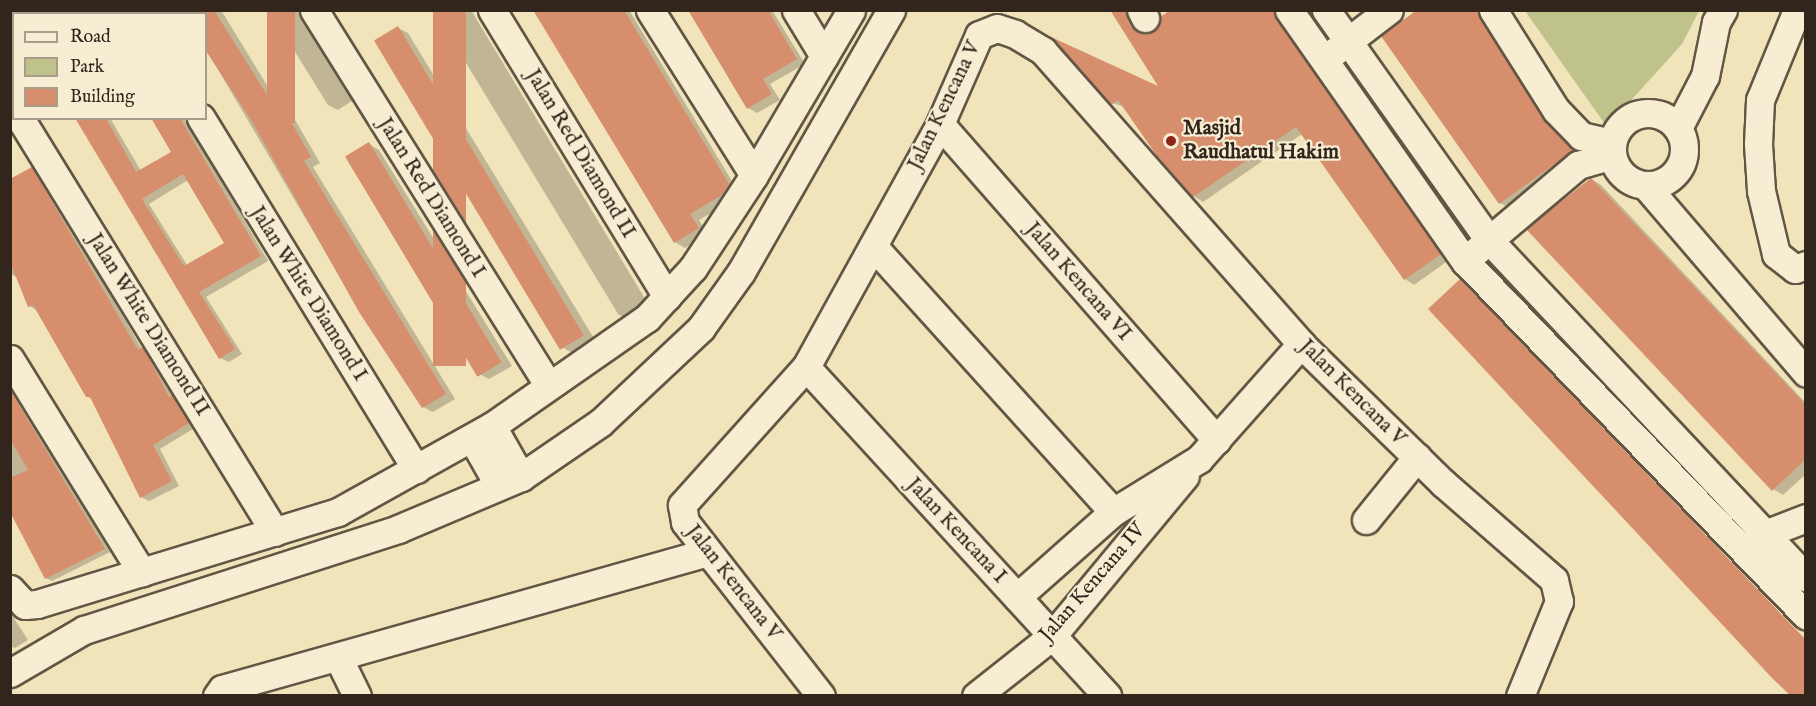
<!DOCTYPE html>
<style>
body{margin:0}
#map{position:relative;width:1816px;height:706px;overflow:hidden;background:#f1e4bb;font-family:"IM FELL English",serif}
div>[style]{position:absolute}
.green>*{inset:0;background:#c0c28c}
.shadow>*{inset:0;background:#0003}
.building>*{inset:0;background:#d78e6d;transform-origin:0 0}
.roads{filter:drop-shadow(2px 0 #625644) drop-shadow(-2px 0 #625644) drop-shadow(0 2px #625644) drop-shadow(0 -2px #625644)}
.minor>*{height:27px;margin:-13.5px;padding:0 13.5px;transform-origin:13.5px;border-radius:13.5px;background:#f6edd3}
.minor>.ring{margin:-13.5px;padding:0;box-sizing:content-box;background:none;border:27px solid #f6edd3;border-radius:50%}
.dots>*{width:16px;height:16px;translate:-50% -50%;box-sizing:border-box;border:3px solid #f6edd3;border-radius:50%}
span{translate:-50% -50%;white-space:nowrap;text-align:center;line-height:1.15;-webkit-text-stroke:4.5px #f6edd3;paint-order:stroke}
.street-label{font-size:21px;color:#32261c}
.poi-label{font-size:21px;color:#32261c;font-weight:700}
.left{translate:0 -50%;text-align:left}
.frame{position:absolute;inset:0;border:12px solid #32261c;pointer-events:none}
.legend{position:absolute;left:12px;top:12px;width:195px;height:108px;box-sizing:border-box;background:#f6edd3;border:2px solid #a89d8a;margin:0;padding:8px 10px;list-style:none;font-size:18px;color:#32261c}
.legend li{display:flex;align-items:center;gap:12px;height:30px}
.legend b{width:30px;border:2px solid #a89d8a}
</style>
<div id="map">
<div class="green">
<div style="clip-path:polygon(1525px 11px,1699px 11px,1682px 44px,1607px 127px)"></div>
</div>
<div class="shadow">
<div style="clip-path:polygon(10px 10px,33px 10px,14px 14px,10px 38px)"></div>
<div style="clip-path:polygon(183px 10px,221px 10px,284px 113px,294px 118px,320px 163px,313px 167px,455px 399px,433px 412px,423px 407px,344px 284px,206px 49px,206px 14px)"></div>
<div style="clip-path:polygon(269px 10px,300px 10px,355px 99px,338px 110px,328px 105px)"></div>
<div style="clip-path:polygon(434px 10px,471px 10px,650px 307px,628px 320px,618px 314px)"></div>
<div style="clip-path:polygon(535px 10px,629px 10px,738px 191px,732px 201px,699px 220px,707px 234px,685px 248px,675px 242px)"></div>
<div style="clip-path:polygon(690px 10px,772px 10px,805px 64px,770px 84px,780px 100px,757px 113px,748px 108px)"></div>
<div style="clip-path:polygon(1112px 10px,1136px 10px,1140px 32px,1152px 34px,1162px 18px,1173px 10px,1275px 10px,1449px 260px,1414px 285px,1405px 279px,1302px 134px,1203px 202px,1194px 196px,1125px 107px,1112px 103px,1056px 41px,1162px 89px)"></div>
<div style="clip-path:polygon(1420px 10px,1482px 10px,1552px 126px,1583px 156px,1510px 208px,1500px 203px)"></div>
<div style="clip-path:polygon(398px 28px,408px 33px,595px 340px,572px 353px,562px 347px,376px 41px)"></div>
<div style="clip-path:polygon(evenodd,77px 118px,110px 118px,141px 171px,173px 152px,153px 118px,184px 118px,268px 261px,206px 297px,242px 354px,229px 362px,220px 358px,77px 118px,188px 180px,226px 243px,187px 265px,149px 204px,188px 180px)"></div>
<div style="clip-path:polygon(369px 144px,379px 150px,512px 366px,489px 379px,479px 374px)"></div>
<div style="clip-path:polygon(32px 169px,39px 173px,142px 349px,150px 354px,196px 427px,160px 449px,179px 486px,149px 501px,141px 497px,93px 400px,87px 396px,37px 310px,29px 306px,19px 278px,10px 274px,10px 182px)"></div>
<div style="clip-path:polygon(1591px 179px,1601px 185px,1806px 403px,1806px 474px,1783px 495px,1773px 489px)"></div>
<div style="clip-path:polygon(1460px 280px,1470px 286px,1805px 640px)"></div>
<div style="clip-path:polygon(10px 382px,110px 552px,52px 581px,46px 578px,10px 510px)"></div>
<div style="clip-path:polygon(10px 612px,28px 640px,15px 648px,10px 646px)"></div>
</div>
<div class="building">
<div style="clip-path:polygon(206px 10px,214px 10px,279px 114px,285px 111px,311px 157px,304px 161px,446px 394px,422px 408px,359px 312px,253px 123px,206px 51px)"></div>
<div style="left:267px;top:10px;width:28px;height:113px"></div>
<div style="left:433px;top:10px;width:33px;height:356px"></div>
<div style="clip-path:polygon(533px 10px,624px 10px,729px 184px,722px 195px,690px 214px,699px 228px,674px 243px)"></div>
<div style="clip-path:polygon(688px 10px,768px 10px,797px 59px,763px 79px,772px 94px,747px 109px)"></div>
<div style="clip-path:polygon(1110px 10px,1125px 10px,1131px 26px,1145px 34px,1158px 27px,1160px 17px,1171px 10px,1272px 10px,1441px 254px,1404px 280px,1296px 127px,1193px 197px,1157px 156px,1118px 100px,1111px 105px,1051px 37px,1158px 86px)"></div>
<div style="clip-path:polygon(1417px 10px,1477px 10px,1543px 119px,1574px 150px,1499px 204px,1381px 36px)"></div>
<div style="left:398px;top:26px;width:361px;height:28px;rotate:59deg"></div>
<div style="clip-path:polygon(evenodd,75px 118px,106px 118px,136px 172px,171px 152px,151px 118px,180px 118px,261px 256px,199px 292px,235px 349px,219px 359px,75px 118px,183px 174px,224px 243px,184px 266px,142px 199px,183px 174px)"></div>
<div style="left:369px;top:142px;width:257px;height:28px;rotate:59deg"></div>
<div style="clip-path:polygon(32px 167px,138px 350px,143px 347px,169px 397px,172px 395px,189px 423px,153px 445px,172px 481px,140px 498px,90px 397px,86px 397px,33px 305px,28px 307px,10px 262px,10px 179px)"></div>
<div style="clip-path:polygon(1591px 178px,1806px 405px,1806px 459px,1772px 491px,1526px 229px)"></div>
<div style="clip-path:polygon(1460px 279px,1806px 640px,1806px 696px,1791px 696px,1773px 679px,1428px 309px)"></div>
<div style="clip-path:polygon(10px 390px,105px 549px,45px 579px,10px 512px,10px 478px,28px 470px,10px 439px)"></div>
</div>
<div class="roads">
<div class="minor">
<div style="left:134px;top:10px;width:4px;rotate:63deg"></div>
<div style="left:314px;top:10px;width:442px;rotate:58deg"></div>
<div style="left:492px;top:10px;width:336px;rotate:58.6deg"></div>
<div style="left:650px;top:10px;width:195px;rotate:57.8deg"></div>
<div style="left:796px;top:10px;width:54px;rotate:58.7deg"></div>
<div style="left:1141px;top:10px;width:9px;rotate:63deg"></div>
<div style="left:1289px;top:10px;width:307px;rotate:55deg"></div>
<div style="left:1465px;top:261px;width:492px;rotate:46.1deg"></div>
<div style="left:1326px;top:10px;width:282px;rotate:54.7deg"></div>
<div style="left:1489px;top:240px;width:463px;rotate:46.8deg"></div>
<div style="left:1493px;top:10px;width:118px;rotate:57.8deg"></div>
<div style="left:1556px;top:110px;width:36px;rotate:46deg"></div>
<div style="left:1581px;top:136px;width:32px;rotate:13deg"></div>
<div style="left:1797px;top:10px;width:97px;rotate:112.3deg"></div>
<div style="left:1760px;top:100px;width:44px;rotate:92.6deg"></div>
<div style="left:1758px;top:144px;width:47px;rotate:86.3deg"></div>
<div style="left:1761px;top:191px;width:65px;rotate:76.6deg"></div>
<div style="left:1776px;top:254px;width:24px;rotate:38deg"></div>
<div style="left:1795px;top:269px;width:12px;rotate:-20deg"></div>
<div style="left:39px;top:14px;width:4px;rotate:-63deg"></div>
<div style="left:69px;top:14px;width:4px;rotate:-63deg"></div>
<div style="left:1334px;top:52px;width:69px;rotate:-37.4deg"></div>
<div style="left:10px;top:53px;width:6px;rotate:-45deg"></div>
<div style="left:10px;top:97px;width:6px;rotate:-51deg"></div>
<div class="ring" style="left:1612px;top:113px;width:45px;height:45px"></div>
<div style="left:20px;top:118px;width:486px;rotate:58.4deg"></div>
<div style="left:201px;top:118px;width:412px;rotate:58.5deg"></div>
<div style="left:940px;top:124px;width:420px;rotate:48.8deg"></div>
<div style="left:1678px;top:128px;width:59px;rotate:-62.6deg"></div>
<div style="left:1705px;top:76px;width:55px;rotate:-78.5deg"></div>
<div style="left:1716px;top:22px;width:14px;rotate:-60deg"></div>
<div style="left:1646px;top:186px;width:246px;rotate:49.4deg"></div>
<div style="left:873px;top:246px;width:358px;rotate:47.9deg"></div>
<div style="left:1475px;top:252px;width:135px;rotate:-40.2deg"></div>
<div style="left:1578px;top:165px;width:35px;rotate:-16deg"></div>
<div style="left:10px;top:359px;width:251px;rotate:58.3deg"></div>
<div style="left:806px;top:367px;width:446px;rotate:47.5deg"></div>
<div style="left:492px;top:426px;width:59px;rotate:60.4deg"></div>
<div style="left:472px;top:438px;width:55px;rotate:60.6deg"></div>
<div style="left:1366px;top:520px;width:81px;rotate:-51deg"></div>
<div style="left:1750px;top:547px;width:17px;rotate:-45deg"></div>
<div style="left:1762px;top:535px;width:47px;rotate:-21.1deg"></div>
<div style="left:10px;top:589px;width:22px;rotate:47deg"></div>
<div style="left:25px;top:605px;width:12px;rotate:-5deg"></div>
<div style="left:37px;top:604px;width:315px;rotate:-17deg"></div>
<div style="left:338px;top:512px;width:176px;rotate:-29.2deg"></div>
<div style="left:492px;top:426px;width:189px;rotate:-34.9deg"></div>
<div style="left:647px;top:318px;width:68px;rotate:-47.4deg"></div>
<div style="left:693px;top:268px;width:111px;rotate:-56.7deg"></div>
<div style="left:754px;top:175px;width:191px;rotate:-59.5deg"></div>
<div style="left:1017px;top:597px;width:128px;rotate:-41.5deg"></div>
<div style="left:1113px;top:512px;width:101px;rotate:-31.6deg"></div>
<div style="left:1199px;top:459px;width:154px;rotate:-48.4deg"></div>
<div style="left:338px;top:657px;width:43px;rotate:64deg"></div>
<div style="left:10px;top:673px;width:86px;rotate:-30.2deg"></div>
<div style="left:84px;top:630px;width:330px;rotate:-17.8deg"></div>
<div style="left:398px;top:529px;width:134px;rotate:-22.9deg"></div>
<div style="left:521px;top:477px;width:96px;rotate:-34.4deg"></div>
<div style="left:600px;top:423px;width:139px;rotate:-43.2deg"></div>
<div style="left:701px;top:328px;width:69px;rotate:-54.5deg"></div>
<div style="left:741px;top:272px;width:302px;rotate:-60.2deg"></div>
<div style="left:217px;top:696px;width:9px;rotate:-54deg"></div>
<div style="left:222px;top:689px;width:505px;rotate:-15.74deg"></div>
<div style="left:821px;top:696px;width:221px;rotate:-128deg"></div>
<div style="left:685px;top:522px;width:17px;rotate:-100deg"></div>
<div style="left:682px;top:505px;width:186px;rotate:-48.1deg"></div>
<div style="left:806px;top:367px;width:277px;rotate:-61.1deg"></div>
<div style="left:940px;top:124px;width:97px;rotate:-66.3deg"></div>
<div style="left:979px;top:35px;width:19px;rotate:-21deg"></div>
<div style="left:997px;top:28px;width:19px;rotate:18deg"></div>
<div style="left:1015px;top:34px;width:33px;rotate:31deg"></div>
<div style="left:1043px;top:51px;width:390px;rotate:48.6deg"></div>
<div style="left:1301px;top:344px;width:199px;rotate:44.4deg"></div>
<div style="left:1443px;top:483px;width:147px;rotate:41.1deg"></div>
<div style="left:1554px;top:580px;width:22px;rotate:77deg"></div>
<div style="left:1559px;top:601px;width:103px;rotate:112.3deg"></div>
<div style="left:976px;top:696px;width:97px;rotate:-38.3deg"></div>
<div style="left:1052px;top:636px;width:208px;rotate:-50.3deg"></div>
</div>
</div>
<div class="dots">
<div style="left:1171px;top:141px;background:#8f2418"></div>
</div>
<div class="street-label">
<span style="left:945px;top:106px;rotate:-64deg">Jalan Kencana V</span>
<span style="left:580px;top:154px;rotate:59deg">Jalan Red Diamond II</span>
<span style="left:431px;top:198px;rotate:58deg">Jalan Red Diamond I</span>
<span style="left:1078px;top:282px;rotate:49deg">Jalan Kencana VI</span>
<span style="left:308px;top:294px;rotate:58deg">Jalan White Diamond I</span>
<span style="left:148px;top:325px;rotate:58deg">Jalan White Diamond II</span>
<span style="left:1352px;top:393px;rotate:45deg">Jalan Kencana V</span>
<span style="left:956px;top:531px;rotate:47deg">Jalan Kencana I</span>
<span style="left:733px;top:583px;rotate:52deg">Jalan Kencana V</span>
<span style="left:1093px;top:583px;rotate:-49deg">Jalan Kencana IV</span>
</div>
<div class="poi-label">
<span class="left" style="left:1183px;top:141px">Masjid<br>Raudhatul Hakim</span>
</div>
<div class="frame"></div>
<ul class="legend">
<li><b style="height:8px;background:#f6edd3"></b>Road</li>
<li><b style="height:16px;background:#c0c28c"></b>Park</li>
<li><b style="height:16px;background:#d78e6d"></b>Building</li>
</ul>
</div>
